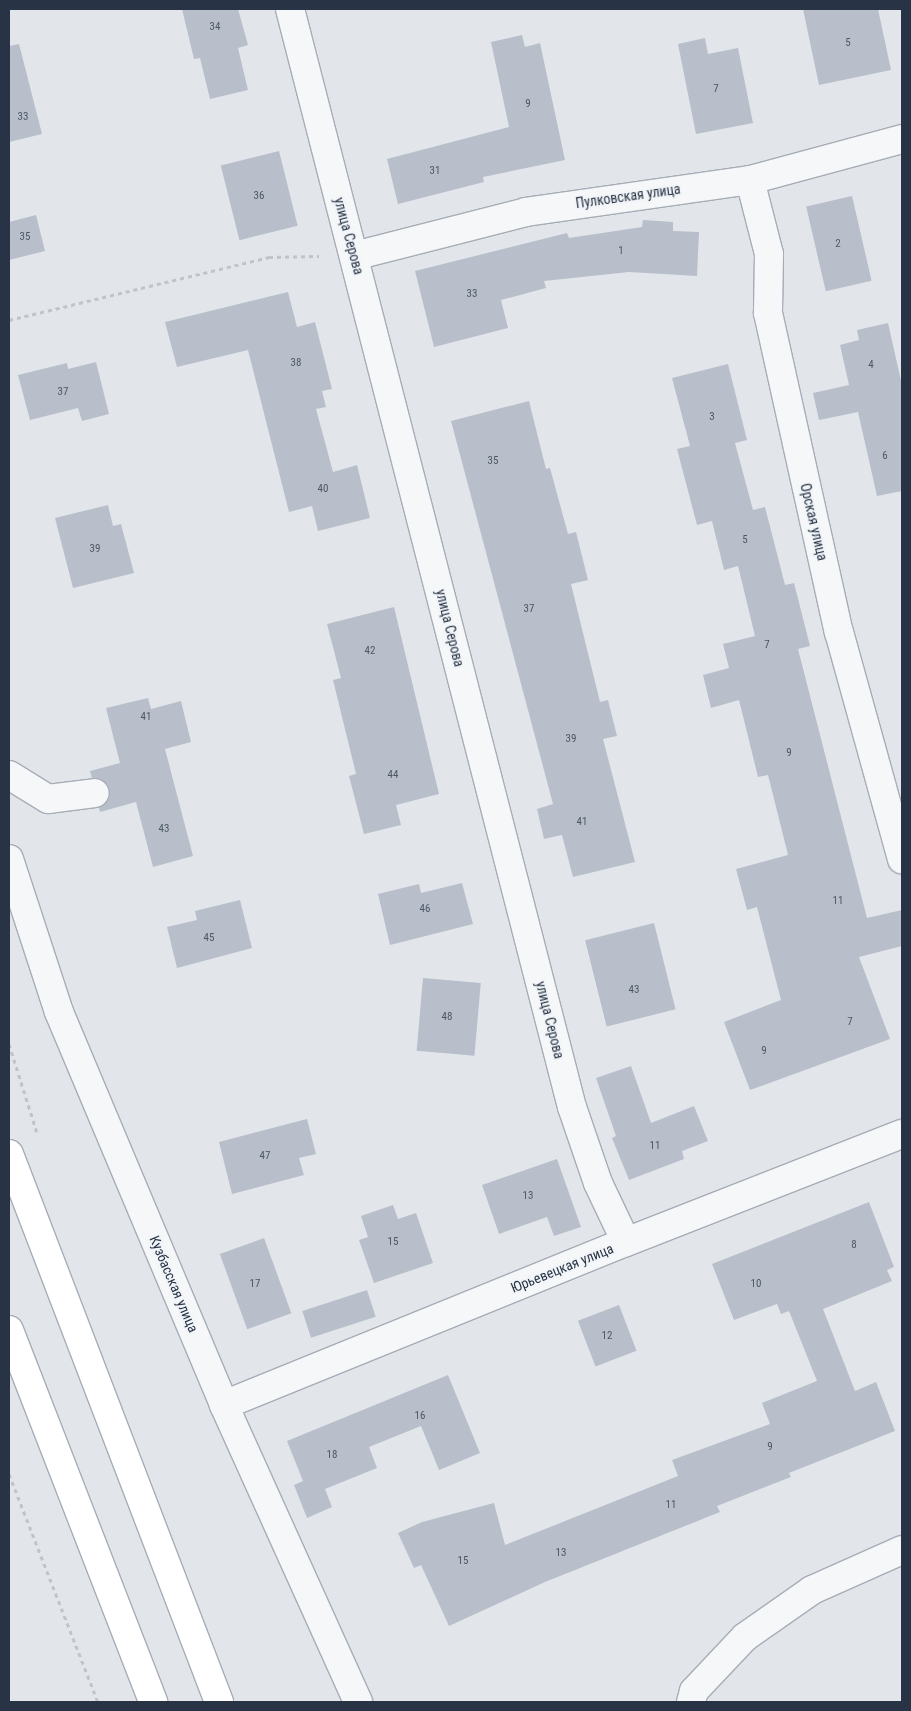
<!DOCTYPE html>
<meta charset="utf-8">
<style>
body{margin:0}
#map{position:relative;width:911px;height:1711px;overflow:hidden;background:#e2e6eb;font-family:"Roboto Condensed",sans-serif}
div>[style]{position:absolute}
.building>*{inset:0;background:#b8bfca;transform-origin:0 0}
.path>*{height:3px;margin-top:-1.5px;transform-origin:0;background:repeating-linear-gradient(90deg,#c0c4ca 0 4px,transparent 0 8px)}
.roads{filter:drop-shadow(1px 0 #a6adb6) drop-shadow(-1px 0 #a6adb6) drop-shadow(0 1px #a6adb6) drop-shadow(0 -1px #a6adb6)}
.minor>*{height:28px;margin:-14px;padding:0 14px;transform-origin:14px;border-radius:14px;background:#f5f7f9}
.major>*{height:28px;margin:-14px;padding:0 14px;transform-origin:14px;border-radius:14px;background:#fff}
span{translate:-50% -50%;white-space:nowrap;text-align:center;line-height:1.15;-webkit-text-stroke:4px #f2f5f8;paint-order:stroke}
.number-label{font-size:11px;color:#4c5766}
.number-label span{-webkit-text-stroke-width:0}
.street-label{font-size:14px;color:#283445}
.frame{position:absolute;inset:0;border:10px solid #283445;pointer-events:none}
</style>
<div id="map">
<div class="building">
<div style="clip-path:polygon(182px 9px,238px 9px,248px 45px,238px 48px,248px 90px,210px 99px,200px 58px,194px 59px)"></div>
<div style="clip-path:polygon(803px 9px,878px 9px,891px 70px,819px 85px)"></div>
<div style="clip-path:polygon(522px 35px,525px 47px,540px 43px,565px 160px,483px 177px,484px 182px,398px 204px,387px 159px,509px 127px,491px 42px)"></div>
<div style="clip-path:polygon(705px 38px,708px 54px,738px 48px,753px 123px,696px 134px,678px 44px)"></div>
<div style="clip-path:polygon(19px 44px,42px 134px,9px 142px,9px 46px)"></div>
<div style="left:279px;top:151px;width:77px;height:60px;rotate:76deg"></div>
<div style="left:852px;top:196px;width:87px;height:47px;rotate:77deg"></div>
<div style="clip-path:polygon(36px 215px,45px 251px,9px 260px,9px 222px)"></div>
<div style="clip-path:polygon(643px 220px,673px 222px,673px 231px,699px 232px,697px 276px,629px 272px,544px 281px,546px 288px,501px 300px,508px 328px,434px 347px,415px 271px,567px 233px,569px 238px,642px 227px)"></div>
<div style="clip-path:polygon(288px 292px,297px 327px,315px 322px,332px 389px,322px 391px,326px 407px,316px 409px,333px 472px,357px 465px,370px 518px,318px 531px,312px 506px,289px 512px,248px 350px,177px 367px,165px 322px)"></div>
<div style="clip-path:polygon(888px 323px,902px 385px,902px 491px,877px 496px,858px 412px,819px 420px,813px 393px,849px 385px,840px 345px,859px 340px,857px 330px)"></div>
<div style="clip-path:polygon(96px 362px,109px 414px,82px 421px,78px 408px,30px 420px,18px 375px,67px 363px,68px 369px)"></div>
<div style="clip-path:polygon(728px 364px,747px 440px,735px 443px,753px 510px,765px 507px,785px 585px,794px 583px,810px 646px,798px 649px,867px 918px,902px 910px,902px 946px,859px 957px,890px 1039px,750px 1090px,724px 1022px,781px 1000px,757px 907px,747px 910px,736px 869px,788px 855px,768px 775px,758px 777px,739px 700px,711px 708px,703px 675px,729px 668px,723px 644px,755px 636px,738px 566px,724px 570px,712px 521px,697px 525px,677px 449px,690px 446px,672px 378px)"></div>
<div style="clip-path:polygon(529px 401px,546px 469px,550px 468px,568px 534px,576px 532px,588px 580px,571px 584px,600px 702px,608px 700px,617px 736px,603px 739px,635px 862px,573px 877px,562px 835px,544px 839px,537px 809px,553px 804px,451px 421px)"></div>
<div style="clip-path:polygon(108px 505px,113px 526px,121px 524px,134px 573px,73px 588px,55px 518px)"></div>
<div style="clip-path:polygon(394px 607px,439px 794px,396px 805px,401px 825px,364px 834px,349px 776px,356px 774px,333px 680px,341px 678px,327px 624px)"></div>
<div style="clip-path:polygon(148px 698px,151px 709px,181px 701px,191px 742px,165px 749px,193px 856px,153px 867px,136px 802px,100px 812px,99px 808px,109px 799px,110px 791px,101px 779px,92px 778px,90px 771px,120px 763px,106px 708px)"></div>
<div style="clip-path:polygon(462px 883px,473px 924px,390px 945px,378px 894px,419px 884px,421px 893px)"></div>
<div style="clip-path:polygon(240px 900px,252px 948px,177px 968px,167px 927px,197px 920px,195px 911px)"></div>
<div style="left:654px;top:923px;width:89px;height:71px;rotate:76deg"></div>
<div style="left:423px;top:978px;width:58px;height:73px;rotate:5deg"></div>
<div style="clip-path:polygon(631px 1066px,651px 1123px,694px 1106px,708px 1141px,682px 1151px,684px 1159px,629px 1180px,612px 1138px,616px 1136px,596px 1078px)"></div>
<div style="clip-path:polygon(307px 1119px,316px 1154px,299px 1158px,304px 1175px,232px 1194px,219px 1142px)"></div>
<div style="clip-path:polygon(557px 1159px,581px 1227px,554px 1236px,547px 1217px,499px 1234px,482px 1185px)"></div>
<div style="clip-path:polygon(869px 1202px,894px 1267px,887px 1270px,892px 1281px,823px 1309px,855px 1391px,876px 1382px,895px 1431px,789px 1473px,791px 1477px,717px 1506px,720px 1512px,545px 1582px,449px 1626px,421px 1565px,414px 1568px,398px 1533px,422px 1522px,494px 1503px,505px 1545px,678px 1476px,672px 1460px,770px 1424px,762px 1403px,817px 1381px,789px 1311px,781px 1314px,777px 1304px,734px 1320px,712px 1264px)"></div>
<div style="clip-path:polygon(393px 1205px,398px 1219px,416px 1213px,433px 1263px,374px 1283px,359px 1240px,368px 1237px,361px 1216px)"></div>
<div style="left:264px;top:1238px;width:80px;height:47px;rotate:70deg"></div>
<div style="left:367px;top:1290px;width:28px;height:68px;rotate:72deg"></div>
<div style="left:619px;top:1305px;width:49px;height:44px;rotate:69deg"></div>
<div style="clip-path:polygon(448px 1375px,480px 1453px,439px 1470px,421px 1426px,369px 1447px,377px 1468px,325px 1489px,332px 1507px,307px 1518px,294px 1485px,303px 1481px,287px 1441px)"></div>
</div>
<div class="path">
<div style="left:9px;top:320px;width:268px;rotate:-13.6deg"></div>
<div style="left:269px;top:257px;width:50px;rotate:-1.1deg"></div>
<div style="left:9px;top:1044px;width:96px;rotate:72.5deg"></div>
<div style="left:9px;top:1474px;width:245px;rotate:68.7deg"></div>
</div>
<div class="roads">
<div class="minor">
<div style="left:290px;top:9px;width:1134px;rotate:75.6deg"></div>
<div style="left:572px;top:1107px;width:80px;rotate:71.1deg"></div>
<div style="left:598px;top:1183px;width:65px;rotate:64.6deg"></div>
<div style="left:750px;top:180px;width:76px;rotate:75.6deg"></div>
<div style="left:769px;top:254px;width:59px;rotate:91deg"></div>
<div style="left:768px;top:313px;width:327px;rotate:77.5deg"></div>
<div style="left:839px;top:632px;width:236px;rotate:74.5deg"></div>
<div style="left:354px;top:256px;width:178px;rotate:-14.3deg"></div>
<div style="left:526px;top:212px;width:226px;rotate:-8.1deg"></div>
<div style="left:750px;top:180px;width:157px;rotate:-15.1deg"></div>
<div style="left:9px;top:775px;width:46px;rotate:31.6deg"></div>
<div style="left:48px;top:799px;width:47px;rotate:-7.3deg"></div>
<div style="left:9px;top:859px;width:161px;rotate:71.9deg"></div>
<div style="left:59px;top:1012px;width:426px;rotate:67.2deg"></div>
<div style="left:224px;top:1405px;width:326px;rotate:65.7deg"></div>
<div style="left:224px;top:1405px;width:434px;rotate:-22.1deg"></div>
<div style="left:626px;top:1242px;width:296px;rotate:-21.4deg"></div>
<div style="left:691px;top:1702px;width:11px;rotate:-75deg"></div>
<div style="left:694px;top:1691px;width:74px;rotate:-46.6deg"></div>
<div style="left:745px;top:1637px;width:82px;rotate:-35deg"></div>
<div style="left:812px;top:1590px;width:98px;rotate:-24deg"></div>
</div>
<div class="major">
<div style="left:9px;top:1154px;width:587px;rotate:69.03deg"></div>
<div style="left:9px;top:1330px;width:399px;rotate:68.8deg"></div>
</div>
</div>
<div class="number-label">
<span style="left:215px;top:27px">34</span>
<span style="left:848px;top:43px">5</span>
<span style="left:716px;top:89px">7</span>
<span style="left:528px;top:104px">9</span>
<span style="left:23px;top:117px">33</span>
<span style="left:435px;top:171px">31</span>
<span style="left:259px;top:196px">36</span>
<span style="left:25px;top:237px">35</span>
<span style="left:838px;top:244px">2</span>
<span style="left:621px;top:251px">1</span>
<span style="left:472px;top:294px">33</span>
<span style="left:296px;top:363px">38</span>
<span style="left:871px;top:365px">4</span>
<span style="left:63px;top:392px">37</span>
<span style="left:712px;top:417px">3</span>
<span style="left:885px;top:456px">6</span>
<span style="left:493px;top:461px">35</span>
<span style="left:323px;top:489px">40</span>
<span style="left:745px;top:540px">5</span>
<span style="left:95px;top:549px">39</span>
<span style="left:529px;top:609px">37</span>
<span style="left:767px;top:645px">7</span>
<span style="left:370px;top:651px">42</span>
<span style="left:146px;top:717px">41</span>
<span style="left:571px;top:739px">39</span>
<span style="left:789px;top:753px">9</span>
<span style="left:393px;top:775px">44</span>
<span style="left:582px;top:822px">41</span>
<span style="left:164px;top:829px">43</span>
<span style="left:838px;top:901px">11</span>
<span style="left:425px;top:909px">46</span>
<span style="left:209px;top:938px">45</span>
<span style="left:634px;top:990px">43</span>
<span style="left:447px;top:1017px">48</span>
<span style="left:850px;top:1022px">7</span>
<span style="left:764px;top:1051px">9</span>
<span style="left:655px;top:1146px">11</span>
<span style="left:265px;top:1156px">47</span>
<span style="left:528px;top:1196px">13</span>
<span style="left:393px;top:1242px">15</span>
<span style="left:854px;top:1245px">8</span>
<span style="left:255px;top:1284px">17</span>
<span style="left:756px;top:1284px">10</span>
<span style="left:607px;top:1336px">12</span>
<span style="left:420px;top:1416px">16</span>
<span style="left:770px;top:1447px">9</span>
<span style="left:332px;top:1455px">18</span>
<span style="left:671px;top:1505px">11</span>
<span style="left:561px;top:1553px">13</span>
<span style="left:463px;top:1561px">15</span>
</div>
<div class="street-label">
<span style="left:628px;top:196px;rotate:-8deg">Пулковская улица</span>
<span style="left:349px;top:236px;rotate:75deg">улица Серова</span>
<span style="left:814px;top:522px;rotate:77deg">Орская улица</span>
<span style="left:450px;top:628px;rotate:76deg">улица Серова</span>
<span style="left:550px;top:1020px;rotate:76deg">улица Серова</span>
<span style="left:562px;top:1268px;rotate:-22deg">Юрьевецкая улица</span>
<span style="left:174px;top:1284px;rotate:67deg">Кузбасская улица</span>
</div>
<div class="frame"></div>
</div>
